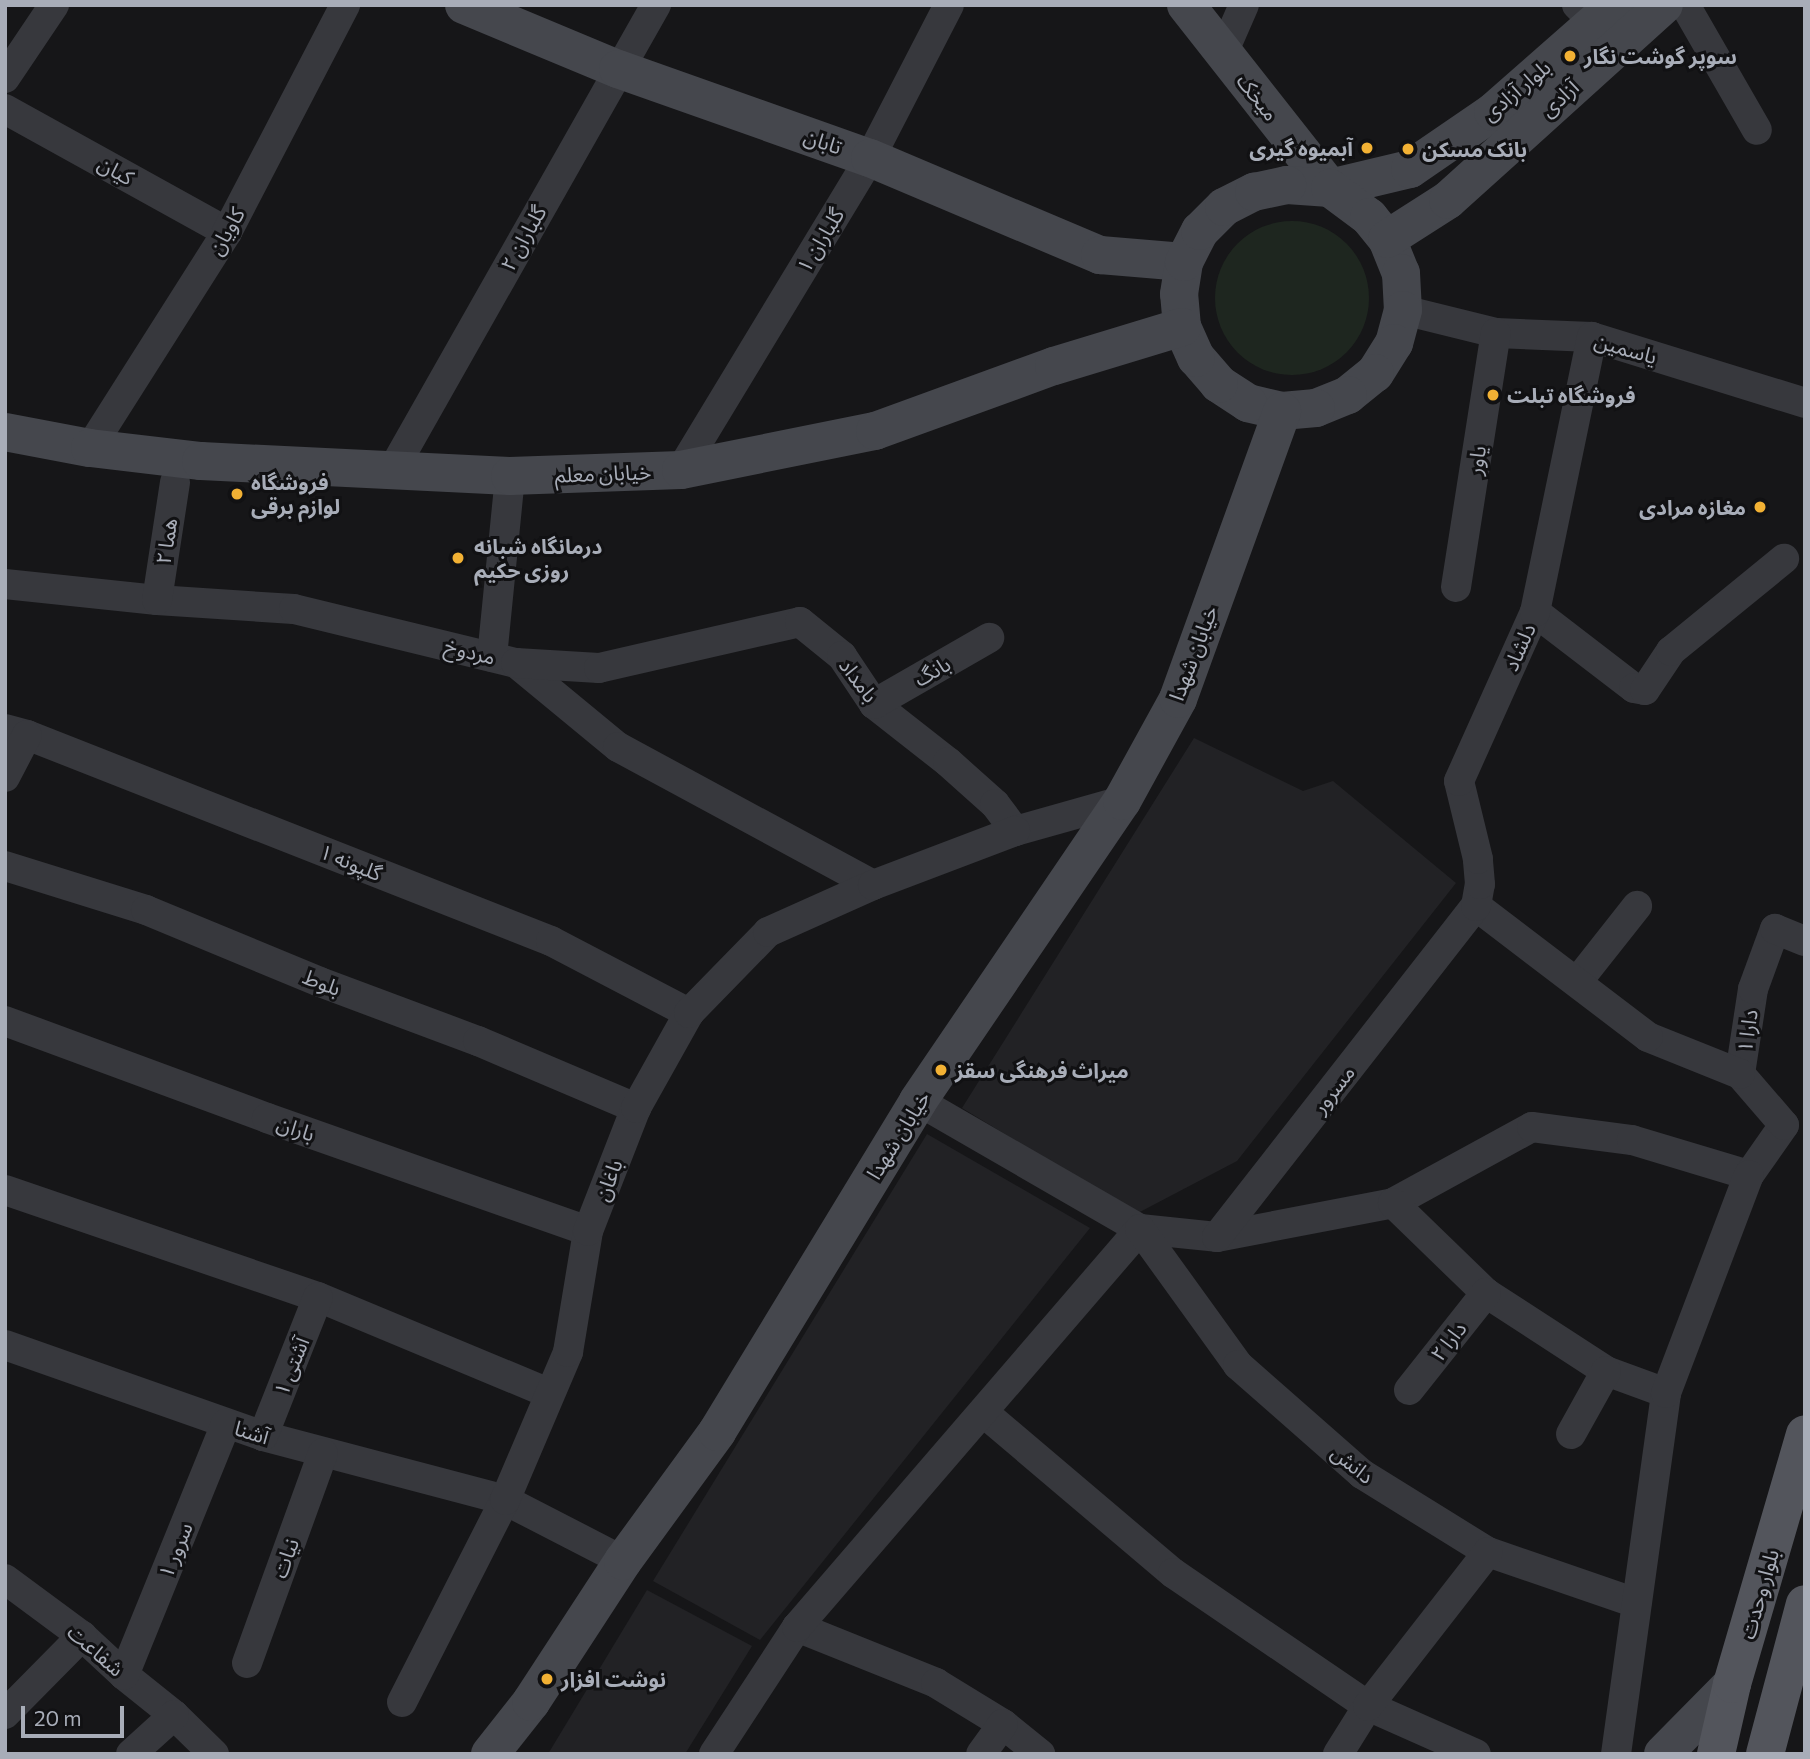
<!DOCTYPE html>
<meta charset="utf-8">
<style>
body{margin:0}
#map{position:relative;width:1810px;height:1759px;overflow:hidden;background:#161618;font-family:Commissioner,"Noto Sans Arabic",sans-serif}
div>[style]{position:absolute}
.built>*{inset:0;background:#222225}
.green>*{inset:0;background:#1e261f}
.round{border-radius:50%}
.street>*{height:30px;margin:-15px;padding:0 15px;transform-origin:15px;border-radius:15px;background:#37383d}
.secondary>*{height:38px;margin:-19px;padding:0 19px;transform-origin:19px;border-radius:19px;background:#45474d}
.primary>*{height:38px;margin:-19px;padding:0 19px;transform-origin:19px;border-radius:19px;background:#53555c}
.dots>*{width:19px;height:19px;translate:-50% -50%;box-sizing:border-box;border:4px solid #111113;border-radius:50%}
span{translate:-50% -50%;white-space:nowrap;text-align:center;line-height:1.15;-webkit-text-stroke:6px #111113;paint-order:stroke}
.poi-label{font-size:21px;color:#a8adb8;font-weight:700}
.left{translate:0 -50%;text-align:left}
.right{translate:-100% -50%;text-align:right}
.street-label{font-size:21px;color:#a8adb8}
.frame{position:absolute;inset:0;border:7px solid #a8adb8;pointer-events:none}
.scale{position:absolute;left:21px;top:1706px;width:103px;height:32px;box-sizing:border-box;border:4px solid #a8adb8;border-top:0;padding-left:9px;font-size:21px;line-height:24px;white-space:nowrap;color:#a8adb8;-webkit-text-stroke:5px #111113;paint-order:stroke}
</style>
<div id="map">
<div class="built">
<div style="clip-path:polygon(1194px 738px,1303px 791px,1333px 781px,1456px 883px,1237px 1161px,1136px 1214px,962px 1108px)"></div>
<div style="clip-path:polygon(927px 1134px,1090px 1228px,760px 1640px,653px 1581px)"></div>
<div style="clip-path:polygon(647px 1590px,752px 1646px,685px 1754px,548px 1754px)"></div>
</div>
<div class="green">
<div class="round" style="left:1215px;top:221px;width:154px;height:154px"></div>
</div>
<div class="street">
<div style="left:1577px;top:5px;width:25px;rotate:45deg"></div>
<div style="left:1685px;top:5px;width:144px;rotate:60.1deg"></div>
<div style="left:1223px;top:53px;width:52px;rotate:-66.4deg"></div>
<div style="left:5px;top:78px;width:88px;rotate:-56.1deg"></div>
<div style="left:5px;top:109px;width:254px;rotate:29deg"></div>
<div style="left:1403px;top:310px;width:96px;rotate:13.9deg"></div>
<div style="left:1496px;top:333px;width:96px;rotate:2.4deg"></div>
<div style="left:1592px;top:337px;width:223px;rotate:17.2deg"></div>
<div style="left:90px;top:448px;width:256px;rotate:-57.6deg"></div>
<div style="left:227px;top:232px;width:256px;rotate:-62.5deg"></div>
<div style="left:681px;top:470px;width:365px;rotate:-58.8deg"></div>
<div style="left:870px;top:158px;width:172px;rotate:-62.7deg"></div>
<div style="left:392px;top:471px;width:536px;rotate:-60.47deg"></div>
<div style="left:5px;top:584px;width:153px;rotate:6deg"></div>
<div style="left:157px;top:600px;width:137px;rotate:3.8deg"></div>
<div style="left:294px;top:609px;width:228px;rotate:13.7deg"></div>
<div style="left:516px;top:663px;width:132px;rotate:39.5deg"></div>
<div style="left:618px;top:747px;width:290px;rotate:28.4deg"></div>
<div style="left:1456px;top:587px;width:257px;rotate:-81.1deg"></div>
<div style="left:157px;top:600px;width:119px;rotate:-81.3deg"></div>
<div style="left:1535px;top:612px;width:125px;rotate:37.5deg"></div>
<div style="left:1634px;top:688px;width:11px;rotate:10deg"></div>
<div style="left:1645px;top:690px;width:47px;rotate:-56.3deg"></div>
<div style="left:1671px;top:651px;width:146px;rotate:-39.2deg"></div>
<div style="left:492px;top:657px;width:182px;rotate:-84.3deg"></div>
<div style="left:516px;top:663px;width:83px;rotate:3.4deg"></div>
<div style="left:599px;top:668px;width:206px;rotate:-12.9deg"></div>
<div style="left:800px;top:622px;width:54px;rotate:39deg"></div>
<div style="left:842px;top:656px;width:58px;rotate:56.3deg"></div>
<div style="left:874px;top:704px;width:94px;rotate:38.1deg"></div>
<div style="left:948px;top:762px;width:63px;rotate:41.8deg"></div>
<div style="left:995px;top:804px;width:34px;rotate:53deg"></div>
<div style="left:1015px;top:831px;width:111px;rotate:-15.7deg"></div>
<div style="left:874px;top:704px;width:133px;rotate:-29.9deg"></div>
<div style="left:5px;top:729px;width:23px;rotate:15deg"></div>
<div style="left:27px;top:735px;width:563px;rotate:21.46deg"></div>
<div style="left:551px;top:941px;width:156px;rotate:27.6deg"></div>
<div style="left:5px;top:777px;width:47px;rotate:-62.4deg"></div>
<div style="left:5px;top:866px;width:148px;rotate:17.3deg"></div>
<div style="left:146px;top:910px;width:188px;rotate:22.5deg"></div>
<div style="left:320px;top:982px;width:169px;rotate:20.5deg"></div>
<div style="left:478px;top:1041px;width:172px;rotate:23deg"></div>
<div style="left:1577px;top:982px;width:97px;rotate:-51.7deg"></div>
<div style="left:5px;top:1021px;width:279px;rotate:20.3deg"></div>
<div style="left:267px;top:1118px;width:340px;rotate:19.4deg"></div>
<div style="left:1740px;top:1074px;width:86px;rotate:-81.3deg"></div>
<div style="left:1753px;top:989px;width:64px;rotate:-69.9deg"></div>
<div style="left:1775px;top:929px;width:32px;rotate:22deg"></div>
<div style="left:918px;top:1101px;width:256px;rotate:30deg"></div>
<div style="left:1140px;top:1229px;width:77px;rotate:5.9deg"></div>
<div style="left:1217px;top:1237px;width:179px;rotate:-10.9deg"></div>
<div style="left:1393px;top:1203px;width:158px;rotate:-28.7deg"></div>
<div style="left:1532px;top:1127px;width:101px;rotate:7.4deg"></div>
<div style="left:1632px;top:1140px;width:122px;rotate:16.7deg"></div>
<div style="left:1749px;top:1175px;width:61px;rotate:-55deg"></div>
<div style="left:1784px;top:1125px;width:67px;rotate:-130.8deg"></div>
<div style="left:1740px;top:1074px;width:99px;rotate:-158.1deg"></div>
<div style="left:1648px;top:1037px;width:216px;rotate:-142.7deg"></div>
<div style="left:5px;top:1190px;width:331px;rotate:18.9deg"></div>
<div style="left:318px;top:1297px;width:250px;rotate:22.6deg"></div>
<div style="left:1393px;top:1203px;width:129px;rotate:44.1deg"></div>
<div style="left:1486px;top:1293px;width:143px;rotate:33deg"></div>
<div style="left:1606px;top:1371px;width:64px;rotate:20.1deg"></div>
<div style="left:1217px;top:1237px;width:420px;rotate:-52deg"></div>
<div style="left:1476px;top:906px;width:22px;rotate:-80deg"></div>
<div style="left:1480px;top:884px;width:25px;rotate:-95deg"></div>
<div style="left:1478px;top:859px;width:80px;rotate:-103.7deg"></div>
<div style="left:1459px;top:781px;width:185px;rotate:-65.8deg"></div>
<div style="left:1535px;top:612px;width:281px;rotate:-78.3deg"></div>
<div style="left:5px;top:1345px;width:274px;rotate:19.4deg"></div>
<div style="left:263px;top:1436px;width:250px;rotate:14.8deg"></div>
<div style="left:505px;top:1500px;width:133px;rotate:27.3deg"></div>
<div style="left:1409px;top:1390px;width:124px;rotate:-51.6deg"></div>
<div style="left:983px;top:1412px;width:249px;rotate:40.3deg"></div>
<div style="left:1173px;top:1573px;width:236px;rotate:34.3deg"></div>
<div style="left:1368px;top:1706px;width:118px;rotate:24deg"></div>
<div style="left:1571px;top:1434px;width:72px;rotate:-60.9deg"></div>
<div style="left:263px;top:1436px;width:149px;rotate:-68.4deg"></div>
<div style="left:5px;top:1579px;width:96px;rotate:36.5deg"></div>
<div style="left:82px;top:1636px;width:57px;rotate:42.9deg"></div>
<div style="left:124px;top:1675px;width:64px;rotate:38.7deg"></div>
<div style="left:174px;top:1715px;width:56px;rotate:44.3deg"></div>
<div style="left:797px;top:1627px;width:150px;rotate:21.9deg"></div>
<div style="left:936px;top:1683px;width:79px;rotate:31.5deg"></div>
<div style="left:1003px;top:1724px;width:48px;rotate:39deg"></div>
<div style="left:247px;top:1663px;width:223px;rotate:-70.1deg"></div>
<div style="left:124px;top:1675px;width:271px;rotate:-67.9deg"></div>
<div style="left:402px;top:1702px;width:227px;rotate:-63deg"></div>
<div style="left:505px;top:1500px;width:161px;rotate:-66.9deg"></div>
<div style="left:568px;top:1352px;width:123px;rotate:-80.6deg"></div>
<div style="left:588px;top:1231px;width:132px;rotate:-68.7deg"></div>
<div style="left:636px;top:1108px;width:109px;rotate:-60.8deg"></div>
<div style="left:689px;top:1013px;width:113px;rotate:-45.7deg"></div>
<div style="left:768px;top:932px;width:115px;rotate:-24.1deg"></div>
<div style="left:873px;top:885px;width:152px;rotate:-20.8deg"></div>
<div style="left:5px;top:1714px;width:110px;rotate:-45.4deg"></div>
<div style="left:131px;top:1754px;width:58px;rotate:-42.2deg"></div>
<div style="left:714px;top:1754px;width:152px;rotate:-56.8deg"></div>
<div style="left:797px;top:1627px;width:525px;rotate:-49.24deg"></div>
<div style="left:1140px;top:1229px;width:168px;rotate:54.2deg"></div>
<div style="left:1238px;top:1365px;width:165px;rotate:41.3deg"></div>
<div style="left:1362px;top:1474px;width:148px;rotate:31.8deg"></div>
<div style="left:1488px;top:1552px;width:157px;rotate:19deg"></div>
<div style="left:981px;top:1754px;width:37px;rotate:-54deg"></div>
<div style="left:1338px;top:1754px;width:57px;rotate:-58deg"></div>
<div style="left:1368px;top:1706px;width:195px;rotate:-52.1deg"></div>
<div style="left:1616px;top:1754px;width:364px;rotate:-82.1deg"></div>
<div style="left:1666px;top:1393px;width:233px;rotate:-69.2deg"></div>
</div>
<div class="secondary">
<div style="left:464px;top:5px;width:167px;rotate:22.6deg"></div>
<div style="left:618px;top:69px;width:267px;rotate:19.5deg"></div>
<div style="left:870px;top:158px;width:250px;rotate:22.9deg"></div>
<div style="left:1100px;top:255px;width:84px;rotate:4.8deg"></div>
<div style="left:1186px;top:5px;width:233px;rotate:51.8deg"></div>
<div style="left:1330px;top:188px;width:82px;rotate:-13.4deg"></div>
<div style="left:1410px;top:169px;width:101px;rotate:-34.5deg"></div>
<div style="left:1493px;top:112px;width:162px;rotate:-41.3deg"></div>
<div style="left:1287px;top:185px;width:43px;rotate:4deg"></div>
<div style="left:1330px;top:188px;width:49px;rotate:36.6deg"></div>
<div style="left:1369px;top:217px;width:28px;rotate:51deg"></div>
<div style="left:1387px;top:239px;width:37px;rotate:68deg"></div>
<div style="left:1401px;top:273px;width:37px;rotate:87deg"></div>
<div style="left:1403px;top:310px;width:34px;rotate:105deg"></div>
<div style="left:1394px;top:343px;width:36px;rotate:122deg"></div>
<div style="left:1375px;top:373px;width:35px;rotate:141deg"></div>
<div style="left:1348px;top:395px;width:35px;rotate:158deg"></div>
<div style="left:1316px;top:408px;width:34px;rotate:175deg"></div>
<div style="left:1282px;top:411px;width:35px;rotate:-167deg"></div>
<div style="left:1248px;top:403px;width:35px;rotate:-147deg"></div>
<div style="left:1219px;top:384px;width:35px;rotate:-131deg"></div>
<div style="left:1196px;top:358px;width:34px;rotate:-114deg"></div>
<div style="left:1182px;top:327px;width:33px;rotate:-95deg"></div>
<div style="left:1179px;top:294px;width:32px;rotate:-81deg"></div>
<div style="left:1184px;top:262px;width:35px;rotate:-63deg"></div>
<div style="left:1200px;top:231px;width:34px;rotate:-45deg"></div>
<div style="left:1224px;top:207px;width:34px;rotate:-27deg"></div>
<div style="left:1254px;top:192px;width:34px;rotate:-12deg"></div>
<div style="left:1387px;top:239px;width:72px;rotate:-32.6deg"></div>
<div style="left:1448px;top:200px;width:291px;rotate:-42.1deg"></div>
<div style="left:5px;top:432px;width:86px;rotate:10.7deg"></div>
<div style="left:90px;top:448px;width:112px;rotate:6.7deg"></div>
<div style="left:201px;top:461px;width:309px;rotate:2.8deg"></div>
<div style="left:510px;top:476px;width:171px;rotate:-2deg"></div>
<div style="left:681px;top:470px;width:198px;rotate:-11.4deg"></div>
<div style="left:875px;top:431px;width:190px;rotate:-20deg"></div>
<div style="left:1054px;top:366px;width:134px;rotate:-16.9deg"></div>
<div style="left:490px;top:1754px;width:66px;rotate:-51.7deg"></div>
<div style="left:531px;top:1702px;width:168px;rotate:-56.9deg"></div>
<div style="left:623px;top:1561px;width:160px;rotate:-53.9deg"></div>
<div style="left:717px;top:1432px;width:387px;rotate:-58.7deg"></div>
<div style="left:918px;top:1101px;width:363px;rotate:-55.8deg"></div>
<div style="left:1122px;top:801px;width:116px;rotate:-61.2deg"></div>
<div style="left:1178px;top:699px;width:306px;rotate:-70.1deg"></div>
<div style="left:1663px;top:1754px;width:98px;rotate:-45.4deg"></div>
</div>
<div class="primary">
<div style="left:1716px;top:1754px;width:72px;rotate:-77.1deg"></div>
<div style="left:1732px;top:1684px;width:260px;rotate:-73.7deg"></div>
<div style="left:1765px;top:1754px;width:155px;rotate:-75.1deg"></div>
</div>
<div class="dots">
<div style="left:1570px;top:56px;background:#f2b134"></div>
<div style="left:1367px;top:148px;background:#f2b134"></div>
<div style="left:1408px;top:149px;background:#f2b134"></div>
<div style="left:1493px;top:395px;background:#f2b134"></div>
<div style="left:237px;top:494px;background:#f2b134"></div>
<div style="left:1760px;top:507px;background:#f2b134"></div>
<div style="left:458px;top:558px;background:#f2b134"></div>
<div style="left:941px;top:1070px;background:#f2b134"></div>
<div style="left:547px;top:1679px;background:#f2b134"></div>
</div>
<div class="poi-label">
<span class="left" style="left:1584px;top:56px">سوپر گوشت نگار</span>
<span class="right" style="left:1353px;top:148px">آبمیوه گیری</span>
<span class="left" style="left:1422px;top:149px">بانک مسکن</span>
<span class="left" style="left:1507px;top:395px">فروشگاه تبلت</span>
<span class="left" style="left:251px;top:494px">فروشگاه<br>لوازم برقی</span>
<span class="right" style="left:1746px;top:507px">مغازه مرادی</span>
<span class="left" style="left:474px;top:558px">درمانگاه شبانه<br>روزی حکیم</span>
<span class="left" style="left:955px;top:1070px">میراث فرهنگی سقز</span>
<span class="left" style="left:561px;top:1679px">نوشت افزار</span>
</div>
<div class="street-label">
<span style="left:1516px;top:90px;rotate:-40deg">بلوار آزادی</span>
<span style="left:1258px;top:97px;rotate:52deg">میخک</span>
<span style="left:1559px;top:98px;rotate:-42deg">آزادی</span>
<span style="left:823px;top:141px;rotate:19deg">تابان</span>
<span style="left:116px;top:170px;rotate:29deg">کیان</span>
<span style="left:226px;top:231px;rotate:-60deg">کاویان</span>
<span style="left:523px;top:238px;rotate:-61deg">گلباران ۲</span>
<span style="left:820px;top:240px;rotate:-59deg">گلباران ۱</span>
<span style="left:1626px;top:348px;rotate:16deg">یاسمین</span>
<span style="left:1476px;top:460px;rotate:-81deg">یاور</span>
<span style="left:603px;top:473px;rotate:-2deg">خیابان معلم</span>
<span style="left:166px;top:541px;rotate:-81deg">هما ۲</span>
<span style="left:1519px;top:647px;rotate:-66deg">دلشاد</span>
<span style="left:470px;top:651px;rotate:14deg">مردوخ</span>
<span style="left:1193px;top:653px;rotate:-69deg">خیابان شهدا</span>
<span style="left:932px;top:671px;rotate:-30deg">بانگ</span>
<span style="left:859px;top:680px;rotate:53deg">بامداد</span>
<span style="left:351px;top:862px;rotate:22deg">گلپونه ۱</span>
<span style="left:322px;top:982px;rotate:21deg">بلوط</span>
<span style="left:1747px;top:1031px;rotate:-82deg">دارا ۱</span>
<span style="left:1333px;top:1089px;rotate:-52deg">مسرور</span>
<span style="left:296px;top:1128px;rotate:19deg">باران</span>
<span style="left:898px;top:1135px;rotate:-58deg">خیابان شهدا</span>
<span style="left:608px;top:1180px;rotate:-69deg">باغان</span>
<span style="left:1448px;top:1341px;rotate:-52deg">دارا ۲</span>
<span style="left:291px;top:1366px;rotate:-68deg">آشتی ۱</span>
<span style="left:252px;top:1432px;rotate:17deg">آشنا</span>
<span style="left:1353px;top:1464px;rotate:39deg">دانش</span>
<span style="left:175px;top:1550px;rotate:-68deg">سرور ۱</span>
<span style="left:285px;top:1558px;rotate:-70deg">نیات</span>
<span style="left:1759px;top:1594px;rotate:-74deg">بلوار وحدت</span>
<span style="left:96px;top:1650px;rotate:41deg">شفاعت</span>
</div>
<div class="frame"></div>
<div class="scale">20 m</div>
</div>
